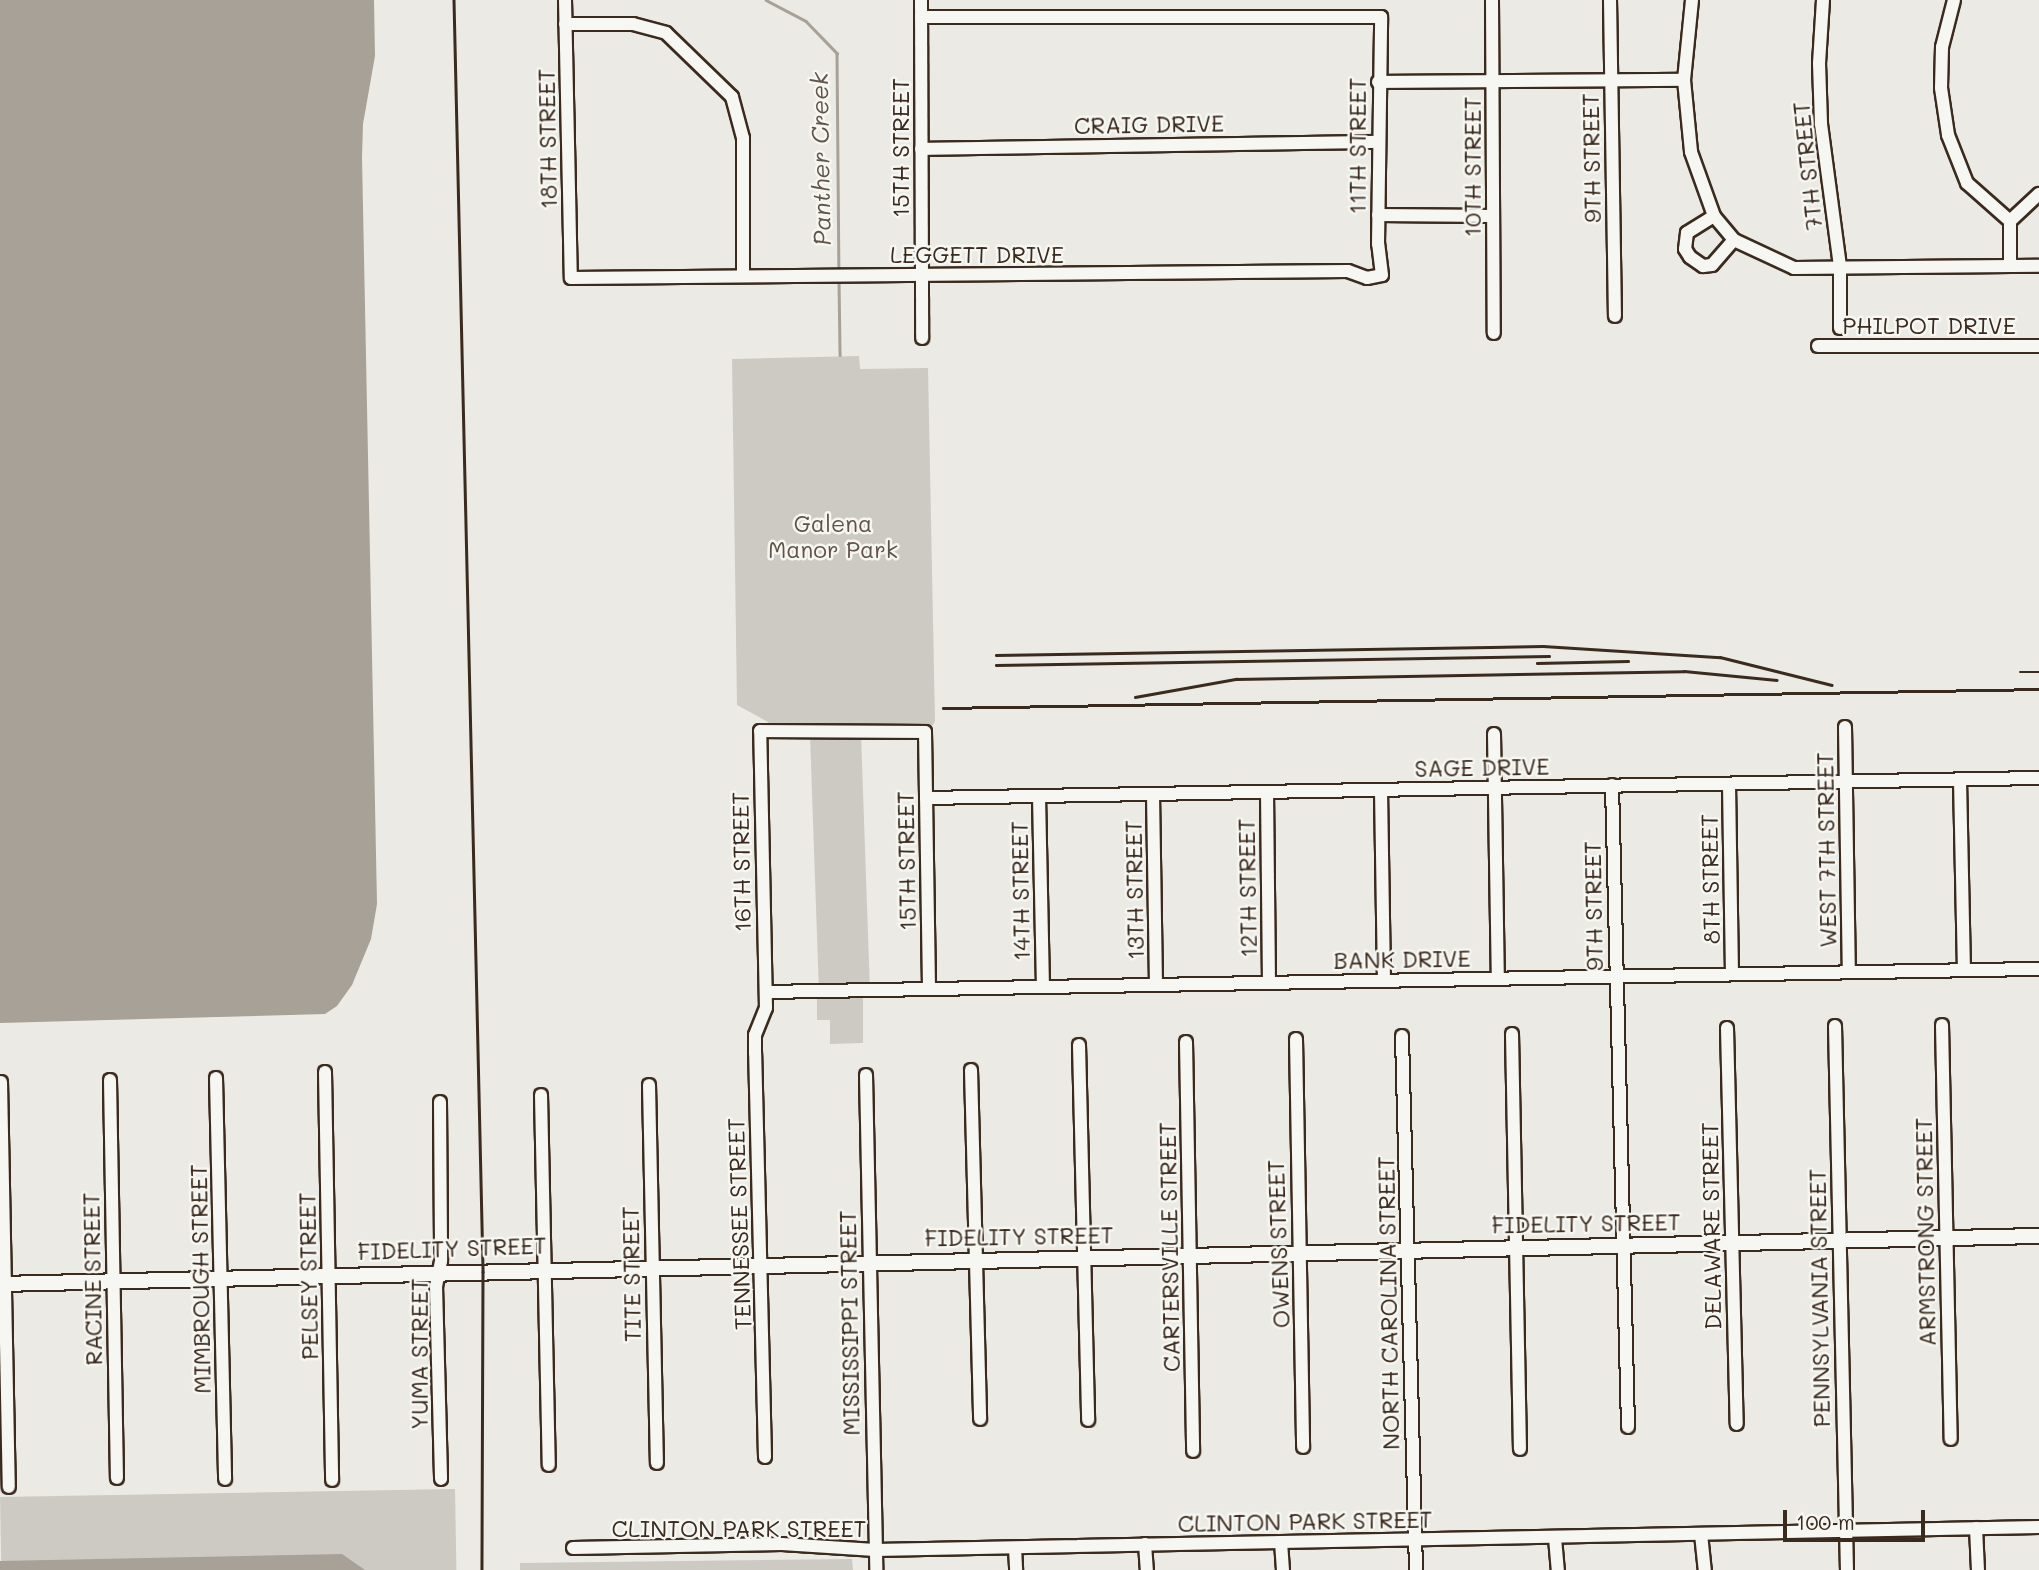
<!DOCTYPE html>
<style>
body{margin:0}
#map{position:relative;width:2039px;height:1570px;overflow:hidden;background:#ebeae5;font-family:Mali,sans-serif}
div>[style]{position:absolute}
.green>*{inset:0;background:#cdcac4;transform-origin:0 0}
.water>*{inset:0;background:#a8a198}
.stream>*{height:2.5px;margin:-1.25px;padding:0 1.25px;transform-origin:1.25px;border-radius:1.25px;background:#a8a198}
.roads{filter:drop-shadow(2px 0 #3b2a1e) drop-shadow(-2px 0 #3b2a1e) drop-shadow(0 2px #3b2a1e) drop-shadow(0 -2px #3b2a1e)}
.minor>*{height:12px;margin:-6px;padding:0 6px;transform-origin:6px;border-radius:6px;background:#f6f6f2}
.major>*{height:14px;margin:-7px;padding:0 7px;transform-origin:7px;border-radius:7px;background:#f6f6f2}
.rail>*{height:2.5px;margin:-1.25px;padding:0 1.25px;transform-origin:1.25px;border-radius:1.25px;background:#3b2a1e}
span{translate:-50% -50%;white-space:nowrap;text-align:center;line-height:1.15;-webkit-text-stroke:5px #f6f6f2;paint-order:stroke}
.street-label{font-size:23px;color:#3b2a1e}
.park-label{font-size:23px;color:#605248}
.water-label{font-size:24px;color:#615449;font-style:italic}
.scale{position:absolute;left:1783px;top:1510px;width:142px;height:32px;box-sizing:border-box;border:4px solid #3b2a1e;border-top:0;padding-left:9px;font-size:21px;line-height:24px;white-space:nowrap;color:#3b2a1e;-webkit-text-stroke:5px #f6f6f2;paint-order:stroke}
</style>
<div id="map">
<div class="green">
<div style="clip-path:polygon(859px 356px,860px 369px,928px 368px,935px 721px,933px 725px,769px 727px,768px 722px,737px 705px,732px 359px)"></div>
<div style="left:861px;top:734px;width:250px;height:51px;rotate:88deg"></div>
<div style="clip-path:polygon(817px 996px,863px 996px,863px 1043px,830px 1044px,830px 1020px,817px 1020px)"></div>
<div style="left:455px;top:1489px;width:81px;height:455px;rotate:89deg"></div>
<div style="clip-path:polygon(852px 1559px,853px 1570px,520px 1570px,520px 1563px)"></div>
</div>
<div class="water">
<div style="clip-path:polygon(0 0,374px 0,375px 56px,363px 124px,362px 157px,377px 904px,371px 939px,352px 985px,337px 1006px,325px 1014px,0 1023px)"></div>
<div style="clip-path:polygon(342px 1554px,365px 1570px,0 1570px,0 1561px)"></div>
</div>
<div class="stream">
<div style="left:766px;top:0;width:45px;rotate:27.7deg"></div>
<div style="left:806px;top:21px;width:45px;rotate:45.9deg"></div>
<div style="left:837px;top:53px;width:220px;rotate:89.5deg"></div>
<div style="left:839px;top:279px;width:76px;rotate:89.2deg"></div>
</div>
<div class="roads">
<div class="minor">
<div style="left:565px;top:0;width:278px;rotate:88.8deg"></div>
<div style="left:571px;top:278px;width:777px;rotate:-0.52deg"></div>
<div style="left:1348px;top:271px;width:20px;rotate:20deg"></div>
<div style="left:1367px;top:278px;width:15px;rotate:-11deg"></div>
<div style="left:1382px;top:275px;width:31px;rotate:-97deg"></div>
<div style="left:1378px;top:244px;width:227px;rotate:-89.2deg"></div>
<div style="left:1381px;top:17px;width:460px;rotate:180deg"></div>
<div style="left:921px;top:0;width:338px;rotate:89.8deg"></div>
<div style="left:1492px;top:0;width:333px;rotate:89.7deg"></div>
<div style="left:1610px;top:0;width:316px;rotate:89.1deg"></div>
<div style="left:1692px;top:0;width:80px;rotate:95.7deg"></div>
<div style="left:1684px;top:80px;width:72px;rotate:84.4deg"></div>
<div style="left:1691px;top:152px;width:68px;rotate:70.2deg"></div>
<div style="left:1714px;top:216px;width:31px;rotate:50deg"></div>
<div style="left:1734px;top:240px;width:66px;rotate:25deg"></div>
<div style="left:1794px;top:268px;width:245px;rotate:-0.5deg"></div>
<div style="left:1823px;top:0;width:63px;rotate:93.6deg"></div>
<div style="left:1819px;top:63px;width:61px;rotate:88.1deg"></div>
<div style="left:1821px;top:124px;width:144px;rotate:82.4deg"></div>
<div style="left:1840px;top:267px;width:61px;rotate:90deg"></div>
<div style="left:1954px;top:0;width:49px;rotate:104.3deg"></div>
<div style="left:1942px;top:47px;width:41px;rotate:91.4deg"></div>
<div style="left:1941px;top:88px;width:48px;rotate:81.5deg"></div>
<div style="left:1948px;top:135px;width:52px;rotate:68.4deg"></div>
<div style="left:1967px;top:183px;width:57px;rotate:41.5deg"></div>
<div style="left:2010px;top:221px;width:45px;rotate:90deg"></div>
<div style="left:565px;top:24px;width:68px"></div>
<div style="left:633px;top:24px;width:34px;rotate:15deg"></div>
<div style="left:666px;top:33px;width:92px;rotate:44.1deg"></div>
<div style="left:732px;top:97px;width:42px;rotate:75deg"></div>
<div style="left:743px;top:138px;width:138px;rotate:90deg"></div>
<div style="left:1378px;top:82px;width:306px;rotate:-0.4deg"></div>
<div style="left:921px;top:149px;width:457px;rotate:-0.9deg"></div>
<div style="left:1378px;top:215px;width:115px;rotate:0.5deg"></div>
<div style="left:1714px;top:216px;width:32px;rotate:148deg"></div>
<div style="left:1687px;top:233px;width:16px;rotate:97deg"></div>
<div style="left:1685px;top:249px;width:9px;rotate:58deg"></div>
<div style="left:1690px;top:257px;width:16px;rotate:35deg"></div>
<div style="left:1703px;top:266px;width:9px;rotate:-6deg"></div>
<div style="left:1712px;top:265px;width:33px;rotate:-49deg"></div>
<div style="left:2010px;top:221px;width:40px;rotate:-43deg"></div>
<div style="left:1818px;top:346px;width:221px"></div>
<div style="left:1845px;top:727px;width:245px;rotate:89.1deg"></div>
<div style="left:1494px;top:734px;width:244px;rotate:89.1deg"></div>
<div style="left:1960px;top:780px;width:190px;rotate:88.8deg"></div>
<div style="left:1729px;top:784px;width:190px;rotate:89.1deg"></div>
<div style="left:1612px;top:785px;width:642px;rotate:88.57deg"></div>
<div style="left:1381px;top:790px;width:191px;rotate:89.1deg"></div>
<div style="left:1267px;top:792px;width:191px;rotate:89.4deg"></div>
<div style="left:1153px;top:794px;width:191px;rotate:89.1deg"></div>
<div style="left:1039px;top:796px;width:190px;rotate:88.8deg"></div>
<div style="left:926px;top:798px;width:1113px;rotate:-1.03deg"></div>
<div style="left:766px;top:992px;width:1273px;rotate:-1.04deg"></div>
<div style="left:1942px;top:1025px;width:414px;rotate:88.8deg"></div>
<div style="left:1835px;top:1026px;width:544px;rotate:88.74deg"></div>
<div style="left:1727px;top:1028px;width:396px;rotate:88.6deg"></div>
<div style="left:1512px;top:1034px;width:415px;rotate:88.9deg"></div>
<div style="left:1402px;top:1036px;width:534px;rotate:88.5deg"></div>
<div style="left:1296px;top:1039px;width:408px;rotate:89deg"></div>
<div style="left:1186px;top:1042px;width:409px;rotate:89deg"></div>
<div style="left:1079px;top:1045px;width:375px;rotate:88.6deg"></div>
<div style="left:971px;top:1070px;width:349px;rotate:88.5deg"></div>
<div style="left:325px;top:1072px;width:408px;rotate:89deg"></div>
<div style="left:866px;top:1075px;width:495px;rotate:88.8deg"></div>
<div style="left:216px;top:1078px;width:401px;rotate:88.7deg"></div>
<div style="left:110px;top:1080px;width:398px;rotate:89deg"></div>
<div style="left:1px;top:1082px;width:405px;rotate:88.9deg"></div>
<div style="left:649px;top:1085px;width:378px;rotate:88.8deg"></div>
<div style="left:541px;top:1095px;width:370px;rotate:88.8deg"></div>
<div style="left:440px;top:1102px;width:159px;rotate:89.6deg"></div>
<div style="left:441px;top:1261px;width:25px;rotate:101deg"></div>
<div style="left:436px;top:1286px;width:193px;rotate:88.5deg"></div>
<div style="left:765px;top:1457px;width:404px;rotate:-91.4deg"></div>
<div style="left:755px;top:1053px;width:18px;rotate:-90deg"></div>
<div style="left:755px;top:1035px;width:29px;rotate:-68deg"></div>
<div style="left:766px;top:1008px;width:277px;rotate:-91.2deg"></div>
<div style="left:760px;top:731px;width:165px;rotate:0.3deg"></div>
<div style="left:925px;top:732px;width:256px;rotate:89.1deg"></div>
<div style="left:1976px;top:1528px;width:42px;rotate:87.3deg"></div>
<div style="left:1701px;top:1534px;width:36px;rotate:84deg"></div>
<div style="left:1555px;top:1538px;width:32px;rotate:85deg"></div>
<div style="left:1281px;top:1542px;width:28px;rotate:86deg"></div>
<div style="left:1145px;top:1544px;width:26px;rotate:86deg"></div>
<div style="left:573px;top:1548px;width:209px;rotate:-1.1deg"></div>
<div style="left:782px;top:1544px;width:93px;rotate:3.7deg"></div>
<div style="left:875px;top:1550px;width:1164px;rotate:-1.13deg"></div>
<div style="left:1015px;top:1548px;width:22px;rotate:87deg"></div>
</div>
<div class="major">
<div style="left:0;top:1284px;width:2040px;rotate:-1.35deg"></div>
</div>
</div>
<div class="rail">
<div style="left:454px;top:0;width:1272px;rotate:88.69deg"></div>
<div style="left:483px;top:1272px;width:298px;rotate:90.2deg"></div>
<div style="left:996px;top:655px;width:547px;rotate:-0.94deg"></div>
<div style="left:1543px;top:646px;width:177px;rotate:3.6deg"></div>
<div style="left:1720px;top:657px;width:115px;rotate:14deg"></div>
<div style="left:1537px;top:663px;width:91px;rotate:-1.3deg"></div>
<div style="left:996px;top:665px;width:553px;rotate:-0.93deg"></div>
<div style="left:2020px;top:672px;width:19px"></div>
<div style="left:1135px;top:697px;width:103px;rotate:-10.1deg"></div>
<div style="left:1236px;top:679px;width:448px;rotate:-1deg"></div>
<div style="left:1684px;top:671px;width:93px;rotate:5.5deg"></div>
<div style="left:943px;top:708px;width:1096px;rotate:-0.99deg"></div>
</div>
<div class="street-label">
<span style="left:1149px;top:124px;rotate:-1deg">CRAIG DRIVE</span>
<span style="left:547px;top:139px;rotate:-91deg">18TH STREET</span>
<span style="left:1357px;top:146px;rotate:-90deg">11TH STREET</span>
<span style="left:900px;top:148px;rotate:-90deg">15TH STREET</span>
<span style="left:1591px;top:158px;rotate:-91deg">9TH STREET</span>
<span style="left:1807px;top:166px;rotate:-96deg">7TH STREET</span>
<span style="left:1472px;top:167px;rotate:-90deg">10TH STREET</span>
<span style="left:977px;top:254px">LEGGETT DRIVE</span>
<span style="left:1929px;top:325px">PHILPOT DRIVE</span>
<span style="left:1482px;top:767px;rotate:-1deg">SAGE DRIVE</span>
<span style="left:1826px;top:850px;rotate:-91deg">WEST 7TH STREET</span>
<span style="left:906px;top:861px;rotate:-91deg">15TH STREET</span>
<span style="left:741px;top:862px;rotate:-91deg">16TH STREET</span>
<span style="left:1710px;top:879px;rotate:-91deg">8TH STREET</span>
<span style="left:1247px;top:888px;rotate:-91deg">12TH STREET</span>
<span style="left:1134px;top:890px;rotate:-91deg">13TH STREET</span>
<span style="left:1020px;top:891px;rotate:-91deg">14TH STREET</span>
<span style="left:1593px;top:906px;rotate:-91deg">9TH STREET</span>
<span style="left:1402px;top:959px;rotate:-1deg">BANK DRIVE</span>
<span style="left:1586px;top:1223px;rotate:-1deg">FIDELITY STREET</span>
<span style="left:739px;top:1224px;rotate:-92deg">TENNESSEE STREET</span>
<span style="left:1711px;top:1226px;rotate:-91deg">DELAWARE STREET</span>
<span style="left:1925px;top:1232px;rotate:-91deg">ARMSTRONG STREET</span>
<span style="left:1019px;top:1236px;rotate:-1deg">FIDELITY STREET</span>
<span style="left:1278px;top:1244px;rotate:-92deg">OWENS STREET</span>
<span style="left:1169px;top:1247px;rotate:-91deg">CARTERSVILLE STREET</span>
<span style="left:452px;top:1248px;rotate:-2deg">FIDELITY STREET</span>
<span style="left:631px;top:1274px;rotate:-91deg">TITE STREET</span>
<span style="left:308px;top:1276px;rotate:-91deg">PELSEY STREET</span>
<span style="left:92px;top:1279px;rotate:-91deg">RACINE STREET</span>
<span style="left:200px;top:1279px;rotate:-91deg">MIMBROUGH STREET</span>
<span style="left:1819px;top:1298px;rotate:-91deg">PENNSYLVANIA STREET</span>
<span style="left:1388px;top:1303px;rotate:-91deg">NORTH CAROLINA STREET</span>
<span style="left:849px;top:1323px;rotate:-91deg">MISSISSIPPI STREET</span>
<span style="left:419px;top:1354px;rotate:-90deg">YUMA STREET</span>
<span style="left:1305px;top:1521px;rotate:-1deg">CLINTON PARK STREET</span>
<span style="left:739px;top:1528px">CLINTON PARK STREET</span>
</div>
<div class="park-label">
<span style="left:833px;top:536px">Galena<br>Manor Park</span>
</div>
<div class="water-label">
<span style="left:820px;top:159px;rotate:-91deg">Panther Creek</span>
</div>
<div class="scale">100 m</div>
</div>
